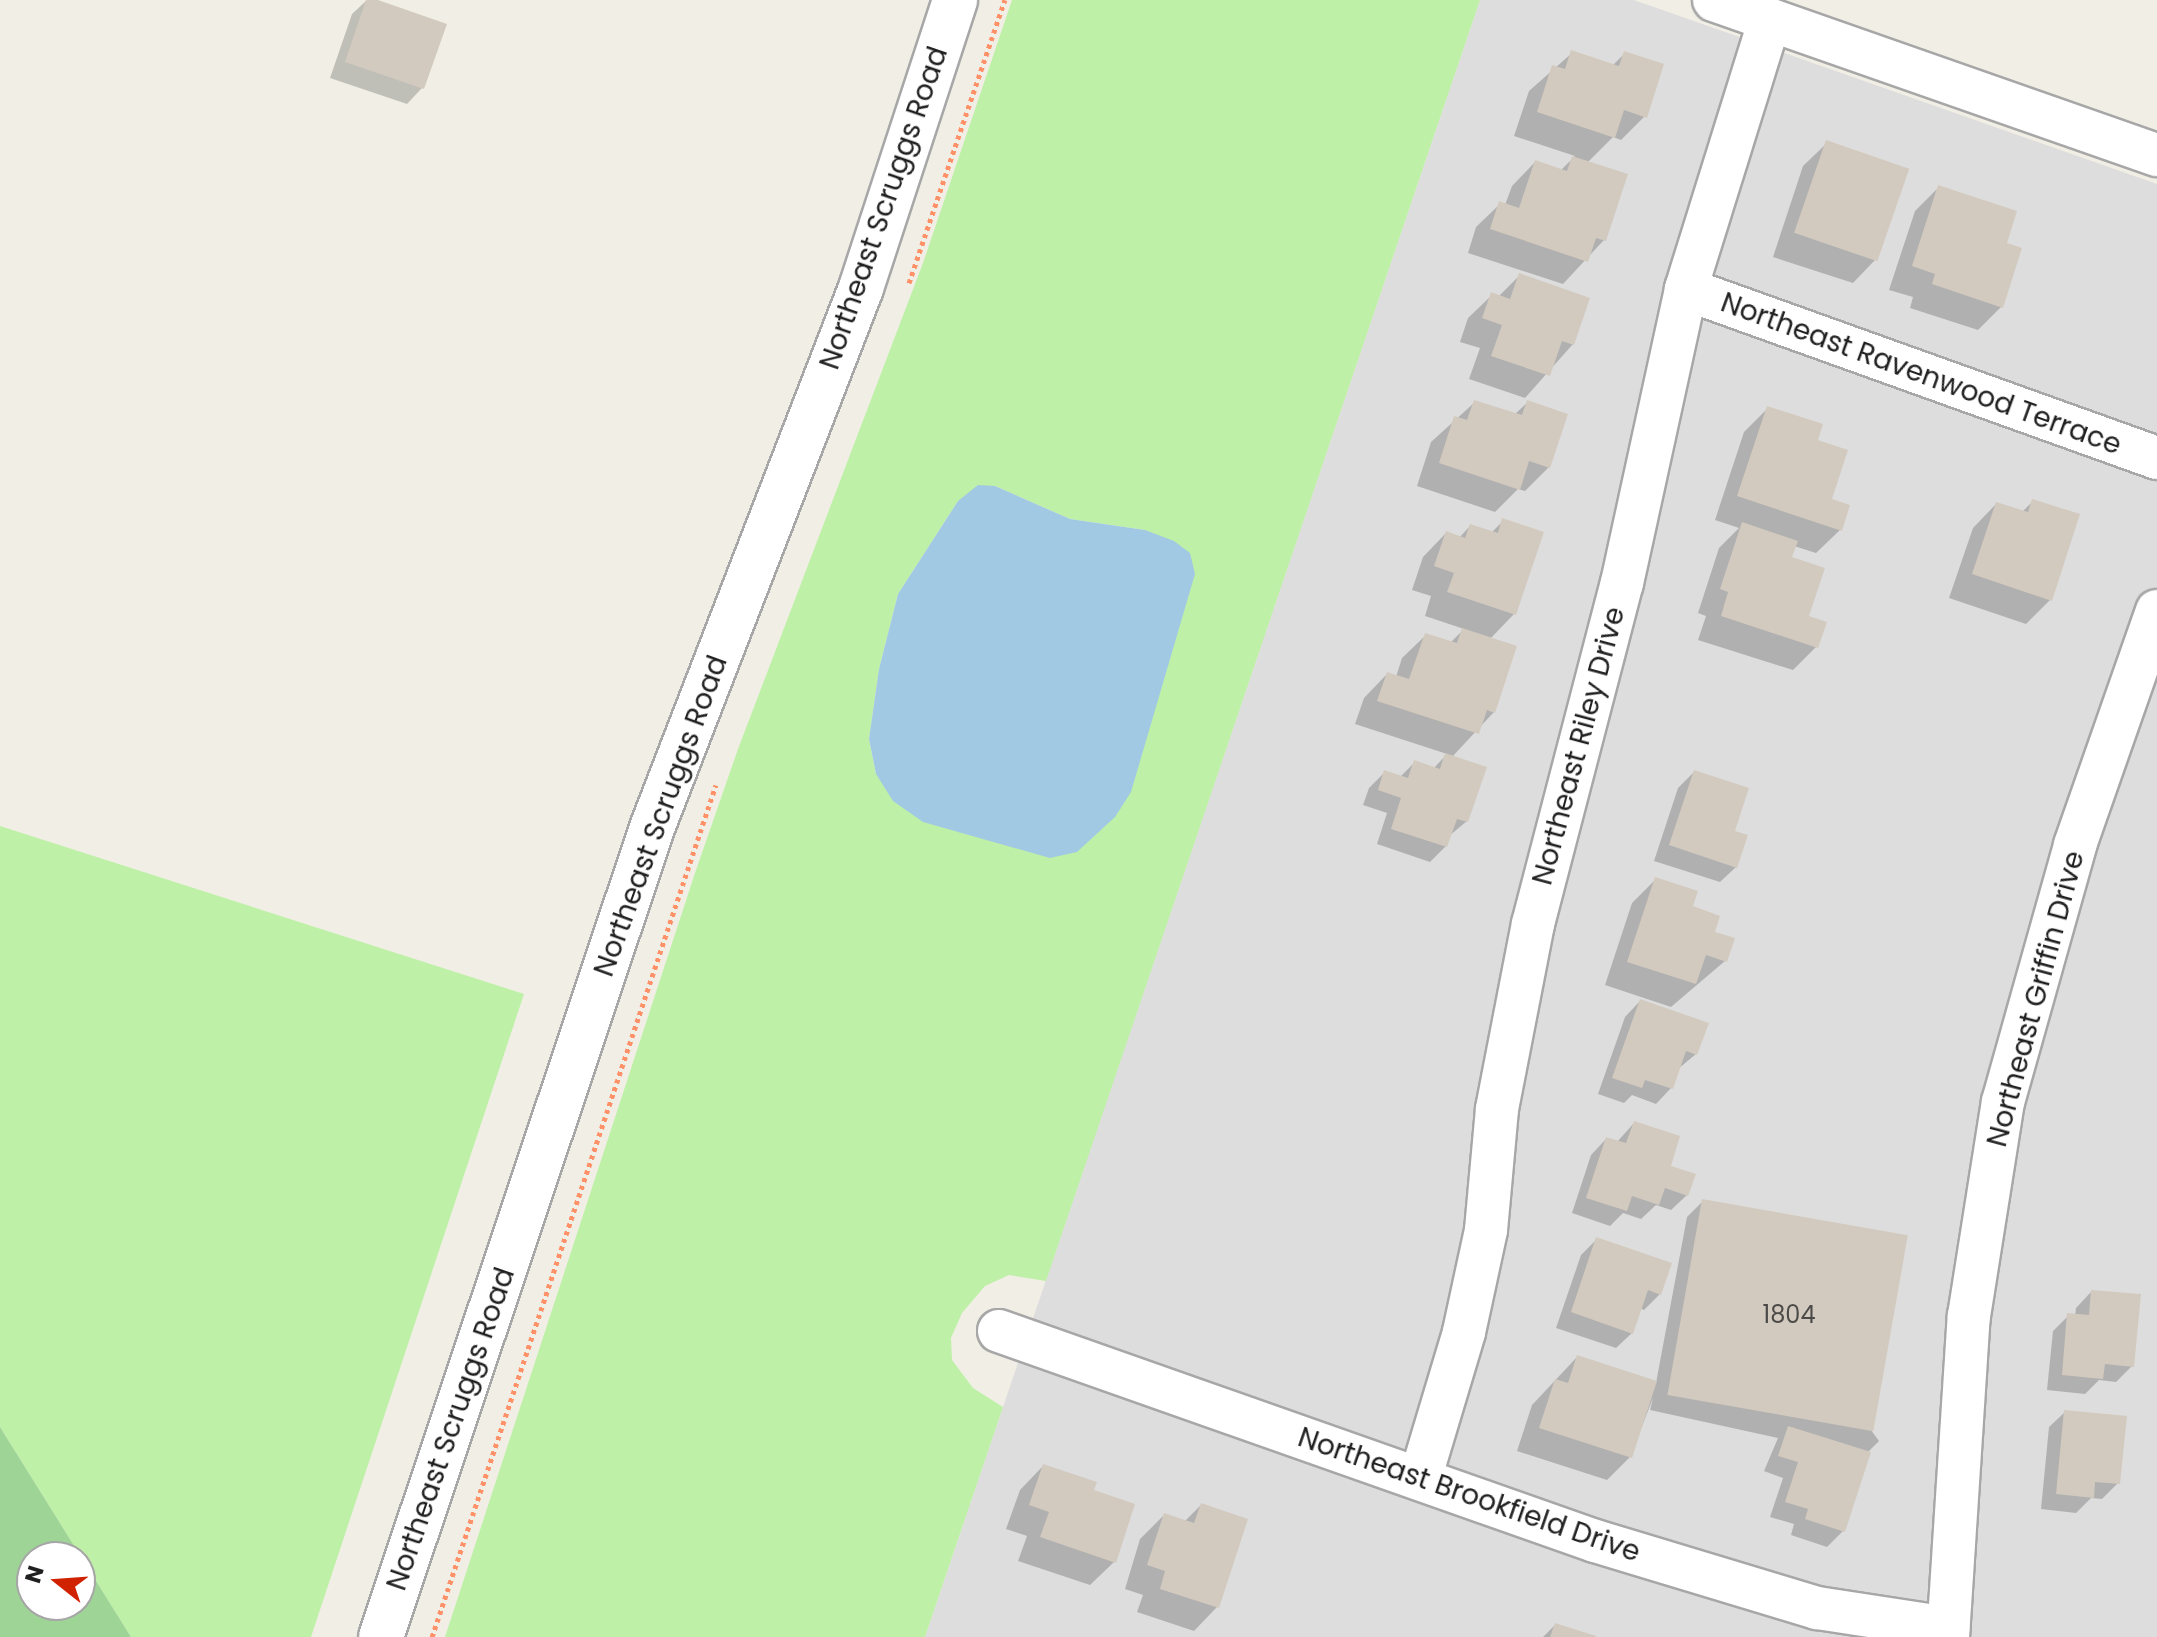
<!DOCTYPE html>
<style>
body{margin:0}
#map{position:relative;width:2157px;height:1637px;overflow:hidden;background:#f1efe5;font-family:Poppins,sans-serif}
div>[style]{position:absolute}
.residential>*{inset:0;background:#dedddd}
.grass>*{inset:0;background:#bef0a7}
.forest>*{inset:0;background:#9ed496}
.water>*{inset:0;background:#a2c9e3}
.shadow>*{inset:0;background:#0003}
.building>*{inset:0;background:#d2cabe;transform-origin:0 0}
.path>*{height:5px;margin-top:-2.5px;transform-origin:0;background:repeating-linear-gradient(90deg,#ff9169 0 4px,transparent 0 8px)}
.roads{filter:drop-shadow(2px 0 #a7a7a7) drop-shadow(-2px 0 #a7a7a7) drop-shadow(0 2px #a7a7a7) drop-shadow(0 -2px #a7a7a7)}
.minor>*{height:42px;margin:-21px;padding:0 21px;transform-origin:21px;border-radius:21px;background:#fff}
.tertiary>*{height:44px;margin:-22px;padding:0 22px;transform-origin:22px;border-radius:22px;background:#fff}
span{translate:-50% -50%;white-space:nowrap;text-align:center;line-height:1.15;-webkit-text-stroke:6px #fff;paint-order:stroke}
.number-label{font-size:24px;color:#4c4a48}
.number-label span{-webkit-text-stroke-width:0}
.street-label{font-size:28px;color:#202020}
.north{position:absolute;left:16px;top:1541px;width:80px;height:80px;box-sizing:border-box;background:#fff;border:2px solid #a6a6a6;border-radius:50%;rotate:287deg;font-size:22px;font-weight:700;line-height:32px;text-align:center;color:#202020}
.north::after{content:'';display:block;margin:auto;width:28px;height:36px;background:#d02200;clip-path:polygon(50% 0,100% 100%,50% 72%,0 100%)}
</style>
<div id="map">
<div class="residential">
<div style="clip-path:polygon(1480px 0,1634px 0,2157px 184px,2157px 1637px,925px 1637px)"></div>
</div>
<div class="grass">
<div style="clip-path:polygon(evenodd,1012px 0,1480px 0,1046px 1281px,1009px 1275px,985px 1286px,962px 1313px,951px 1338px,952px 1360px,973px 1388px,1003px 1407px,925px 1637px,445px 1637px,695px 873px,738px 749px,923px 263px,1012px 0,995px 486px,1070px 519px,1145px 530px,876px 774px,869px 739px,879px 669px,898px 594px,958px 501px,995px 486px)"></div>
<div style="clip-path:polygon(0 826px,524px 994px,311px 1637px,131px 1637px,0 1427px)"></div>
</div>
<div class="forest">
<div style="clip-path:polygon(evenodd,0 1427px,131px 1637px,0 1637px,0 1427px,32px 1557px,80px 1557px,80px 1605px,32px 1605px,32px 1557px)"></div>
</div>
<div class="water">
<div style="clip-path:polygon(978px 485px,995px 486px,1070px 519px,1145px 530px,1174px 541px,1190px 553px,1195px 574px,1131px 792px,1115px 817px,1077px 852px,1050px 858px,923px 822px,893px 801px,876px 774px,869px 739px,879px 669px,898px 594px,958px 501px)"></div>
</div>
<div class="shadow">
<div style="clip-path:polygon(367px 0,371px 0,422px 88px,407px 104px,330px 78px,352px 14px)"></div>
<div style="clip-path:polygon(1572px 53px,1612px 66px,1625px 53px,1645px 116px,1621px 140px,1613px 137px,1587px 163px,1604px 240px,1563px 284px,1468px 253px,1476px 227px,1500px 204px,1505px 205px,1512px 186px,1535px 162px,1560px 171px,1575px 156px,1514px 136px,1529px 91px)"></div>
<div style="clip-path:polygon(1827px 143px,1876px 259px,1853px 283px,1773px 257px,1803px 166px)"></div>
<div style="clip-path:polygon(1938px 188px,2004px 244px,2001px 307px,1978px 330px,1910px 308px,1913px 297px,1889px 290px,1915px 211px)"></div>
<div style="clip-path:polygon(1519px 276px,1573px 344px,1525px 398px,1469px 379px,1480px 348px,1460px 342px,1468px 318px,1492px 295px,1498px 297px)"></div>
<div style="clip-path:polygon(1475px 402px,1514px 415px,1528px 402px,1549px 467px,1525px 491px,1518px 489px,1495px 512px,1417px 486px,1431px 442px)"></div>
<div style="clip-path:polygon(1768px 408px,1816px 442px,1840px 530px,1816px 553px,1794px 546px,1790px 559px,1816px 647px,1793px 670px,1698px 640px,1706px 616px,1698px 613px,1719px 548px,1739px 528px,1715px 520px,1744px 432px)"></div>
<div style="clip-path:polygon(2033px 501px,2050px 600px,2026px 624px,1949px 598px,1973px 528px,1996px 504px,2022px 512px)"></div>
<div style="clip-path:polygon(1503px 521px,1514px 614px,1490px 639px,1494px 712px,1452px 757px,1467px 821px,1449px 836px,1446px 846px,1430px 862px,1377px 844px,1387px 813px,1363px 805px,1369px 788px,1385px 772px,1400px 777px,1414px 763px,1433px 769px,1447px 754px,1355px 724px,1364px 698px,1387px 674px,1396px 677px,1402px 658px,1426px 635px,1450px 643px,1464px 629px,1425px 616px,1431px 596px,1412px 590px,1423px 557px,1446px 533px,1459px 538px,1470px 526px,1491px 533px)"></div>
<div style="clip-path:polygon(1694px 772px,1733px 832px,1736px 867px,1720px 882px,1654px 861px,1678px 788px)"></div>
<div style="clip-path:polygon(1656px 879px,1690px 908px,1712px 933px,1725px 961px,1671px 1007px,1605px 985px,1632px 903px)"></div>
<div style="clip-path:polygon(1640px 1001px,1696px 1054px,1678px 1069px,1671px 1088px,1656px 1104px,1632px 1095px,1624px 1103px,1598px 1094px,1625px 1017px)"></div>
<div style="clip-path:polygon(1634px 1123px,1687px 1195px,1671px 1210px,1656px 1205px,1641px 1219px,1623px 1213px,1610px 1226px,1572px 1213px,1591px 1155px,1606px 1139px,1617px 1142px)"></div>
<div style="clip-path:polygon(1703px 1201px,1879px 1441px,1867px 1453px,1843px 1531px,1827px 1547px,1791px 1535px,1794px 1524px,1770px 1517px,1783px 1478px,1764px 1471px,1778px 1438px,1650px 1410px,1653px 1398px,1630px 1457px,1607px 1480px,1517px 1451px,1532px 1405px,1577px 1357px,1656px 1383px,1687px 1217px)"></div>
<div style="clip-path:polygon(1597px 1239px,1660px 1294px,1644px 1310px,1640px 1308px,1632px 1333px,1616px 1348px,1556px 1328px,1581px 1255px)"></div>
<div style="clip-path:polygon(2091px 1292px,2132px 1366px,2116px 1382px,2099px 1380px,2085px 1394px,2047px 1390px,2053px 1331px,2068px 1316px,2075px 1316px,2076px 1308px)"></div>
<div style="clip-path:polygon(2065px 1412px,2118px 1483px,2102px 1499px,2091px 1498px,2076px 1513px,2041px 1509px,2049px 1427px)"></div>
<div style="clip-path:polygon(1043px 1466px,1092px 1492px,1114px 1562px,1090px 1585px,1018px 1561px,1027px 1536px,1006px 1529px,1020px 1490px)"></div>
<div style="clip-path:polygon(1201px 1505px,1217px 1607px,1194px 1631px,1137px 1612px,1143px 1595px,1125px 1589px,1140px 1539px,1164px 1515px,1184px 1522px)"></div>
<div style="clip-path:polygon(1555px 1625px,1592px 1637px,1543px 1637px)"></div>
</div>
<div class="building">
<div style="clip-path:polygon(366px 0,378px 0,447px 24px,424px 89px,345px 62px)"></div>
<div style="clip-path:polygon(1571px 50px,1619px 66px,1624px 51px,1664px 64px,1647px 118px,1624px 110px,1615px 138px,1537px 112px,1552px 65px,1565px 69px)"></div>
<div style="left:1826px;top:140px;width:88px;height:98px;rotate:19deg"></div>
<div style="clip-path:polygon(1572px 156px,1628px 174px,1606px 241px,1596px 238px,1588px 262px,1490px 229px,1499px 201px,1519px 208px,1535px 160px,1567px 171px)"></div>
<div style="clip-path:polygon(1938px 185px,2017px 211px,2007px 243px,2022px 248px,2003px 308px,1932px 284px,1935px 274px,1912px 266px)"></div>
<div style="clip-path:polygon(1519px 273px,1590px 298px,1574px 345px,1562px 341px,1550px 376px,1491px 356px,1502px 325px,1482px 318px,1491px 292px,1510px 299px)"></div>
<div style="clip-path:polygon(1474px 400px,1522px 415px,1527px 400px,1568px 414px,1550px 468px,1529px 461px,1520px 490px,1439px 463px,1454px 416px,1467px 420px)"></div>
<div style="clip-path:polygon(1767px 406px,1823px 424px,1818px 440px,1848px 450px,1832px 499px,1850px 505px,1842px 531px,1737px 496px)"></div>
<div style="clip-path:polygon(2032px 499px,2080px 514px,2052px 601px,1972px 574px,1996px 502px,2028px 512px)"></div>
<div style="clip-path:polygon(1502px 518px,1544px 532px,1516px 615px,1447px 592px,1454px 573px,1434px 566px,1446px 531px,1465px 538px,1470px 524px,1498px 533px)"></div>
<div style="clip-path:polygon(1742px 522px,1798px 541px,1792px 557px,1825px 568px,1809px 616px,1827px 622px,1818px 648px,1721px 616px,1728px 592px,1720px 589px)"></div>
<div style="clip-path:polygon(1462px 628px,1517px 646px,1495px 713px,1487px 710px,1479px 734px,1377px 701px,1387px 672px,1409px 679px,1425px 633px,1457px 643px)"></div>
<div style="clip-path:polygon(1445px 753px,1487px 767px,1468px 822px,1457px 819px,1447px 847px,1391px 829px,1401px 798px,1378px 790px,1384px 770px,1408px 778px,1414px 760px,1440px 769px)"></div>
<div style="clip-path:polygon(1694px 770px,1749px 788px,1735px 831px,1748px 835px,1737px 868px,1669px 845px)"></div>
<div style="clip-path:polygon(1655px 877px,1698px 891px,1693px 906px,1720px 916px,1715px 932px,1735px 938px,1727px 962px,1706px 955px,1696px 984px,1627px 962px)"></div>
<div style="clip-path:polygon(1640px 999px,1709px 1023px,1697px 1055px,1686px 1051px,1673px 1089px,1645px 1080px,1642px 1088px,1612px 1078px)"></div>
<div style="clip-path:polygon(1634px 1121px,1680px 1136px,1671px 1166px,1696px 1174px,1688px 1196px,1665px 1188px,1659px 1205px,1632px 1196px,1627px 1211px,1586px 1198px,1606px 1137px,1626px 1143px)"></div>
<div style="left:1702px;top:1199px;width:209px;height:199px;rotate:10deg"></div>
<div style="clip-path:polygon(1596px 1237px,1672px 1263px,1661px 1295px,1648px 1290px,1633px 1334px,1571px 1312px)"></div>
<div style="clip-path:polygon(2091px 1290px,2141px 1294px,2134px 1367px,2105px 1364px,2103px 1379px,2062px 1375px,2067px 1313px,2089px 1315px)"></div>
<div style="clip-path:polygon(1577px 1355px,1657px 1381px,1632px 1458px,1539px 1428px,1555px 1379px,1568px 1383px)"></div>
<div style="clip-path:polygon(2064px 1410px,2127px 1416px,2120px 1484px,2095px 1482px,2094px 1498px,2056px 1494px)"></div>
<div style="clip-path:polygon(1788px 1426px,1871px 1452px,1845px 1532px,1805px 1519px,1808px 1509px,1785px 1502px,1798px 1462px,1778px 1456px)"></div>
<div style="clip-path:polygon(1043px 1464px,1097px 1482px,1094px 1490px,1135px 1504px,1116px 1563px,1040px 1537px,1049px 1512px,1029px 1505px)"></div>
<div style="clip-path:polygon(1201px 1503px,1248px 1519px,1219px 1608px,1160px 1589px,1165px 1571px,1147px 1565px,1164px 1513px,1194px 1523px)"></div>
<div style="clip-path:polygon(1555px 1623px,1596px 1636px,1596px 1637px,1550px 1637px)"></div>
</div>
<div class="path">
<div style="left:909px;top:283px;width:299px;rotate:-71.3deg"></div>
<div style="left:432px;top:1637px;width:898px;rotate:-71.57deg"></div>
</div>
<div class="roads">
<div class="minor">
<div style="left:1714px;top:0;width:469px;rotate:19.3deg"></div>
<div style="left:1686px;top:289px;width:500px;rotate:19.74deg"></div>
<div style="left:999px;top:1331px;width:632px;rotate:19.41deg"></div>
<div style="left:1595px;top:1541px;width:232px;rotate:16.8deg"></div>
<div style="left:1817px;top:1608px;width:133px;rotate:8.7deg"></div>
<div style="left:1420px;top:1479px;width:153px;rotate:-73.3deg"></div>
<div style="left:1464px;top:1332px;width:104px;rotate:-77.8deg"></div>
<div style="left:1486px;top:1230px;width:121px;rotate:-84.8deg"></div>
<div style="left:1497px;top:1109px;width:188px;rotate:-79deg"></div>
<div style="left:1533px;top:924px;width:352px;rotate:-75.4deg"></div>
<div style="left:1622px;top:583px;width:301px;rotate:-77.7deg"></div>
<div style="left:1686px;top:289px;width:282px;rotate:-72.7deg"></div>
<div style="left:1948px;top:1637px;width:322px;rotate:-86.3deg"></div>
<div style="left:1969px;top:1316px;width:217px;rotate:-81deg"></div>
<div style="left:2003px;top:1102px;width:267px;rotate:-74.3deg"></div>
<div style="left:2075px;top:845px;width:248px;rotate:-70.7deg"></div>
</div>
<div class="tertiary">
<div style="left:381px;top:1637px;width:853px;rotate:-71.48deg"></div>
<div style="left:652px;top:828px;width:579px;rotate:-68.84deg"></div>
<div style="left:861px;top:288px;width:303px;rotate:-71.9deg"></div>
</div>
</div>
<div class="number-label">
<span style="left:1789px;top:1315px">1804</span>
</div>
<div class="street-label">
<span style="left:884px;top:208px;rotate:-71deg">Northeast Scruggs Road</span>
<span style="left:1921px;top:374px;rotate:20deg">Northeast Ravenwood Terrace</span>
<span style="left:1579px;top:746px;rotate:-75deg">Northeast Riley Drive</span>
<span style="left:661px;top:816px;rotate:-70deg">Northeast Scruggs Road</span>
<span style="left:2036px;top:999px;rotate:-75deg">Northeast Griffin Drive</span>
<span style="left:451px;top:1429px;rotate:-71deg">Northeast Scruggs Road</span>
<span style="left:1469px;top:1495px;rotate:19deg">Northeast Brookfield Drive</span>
</div>
<div class="north">N</div>
</div>
